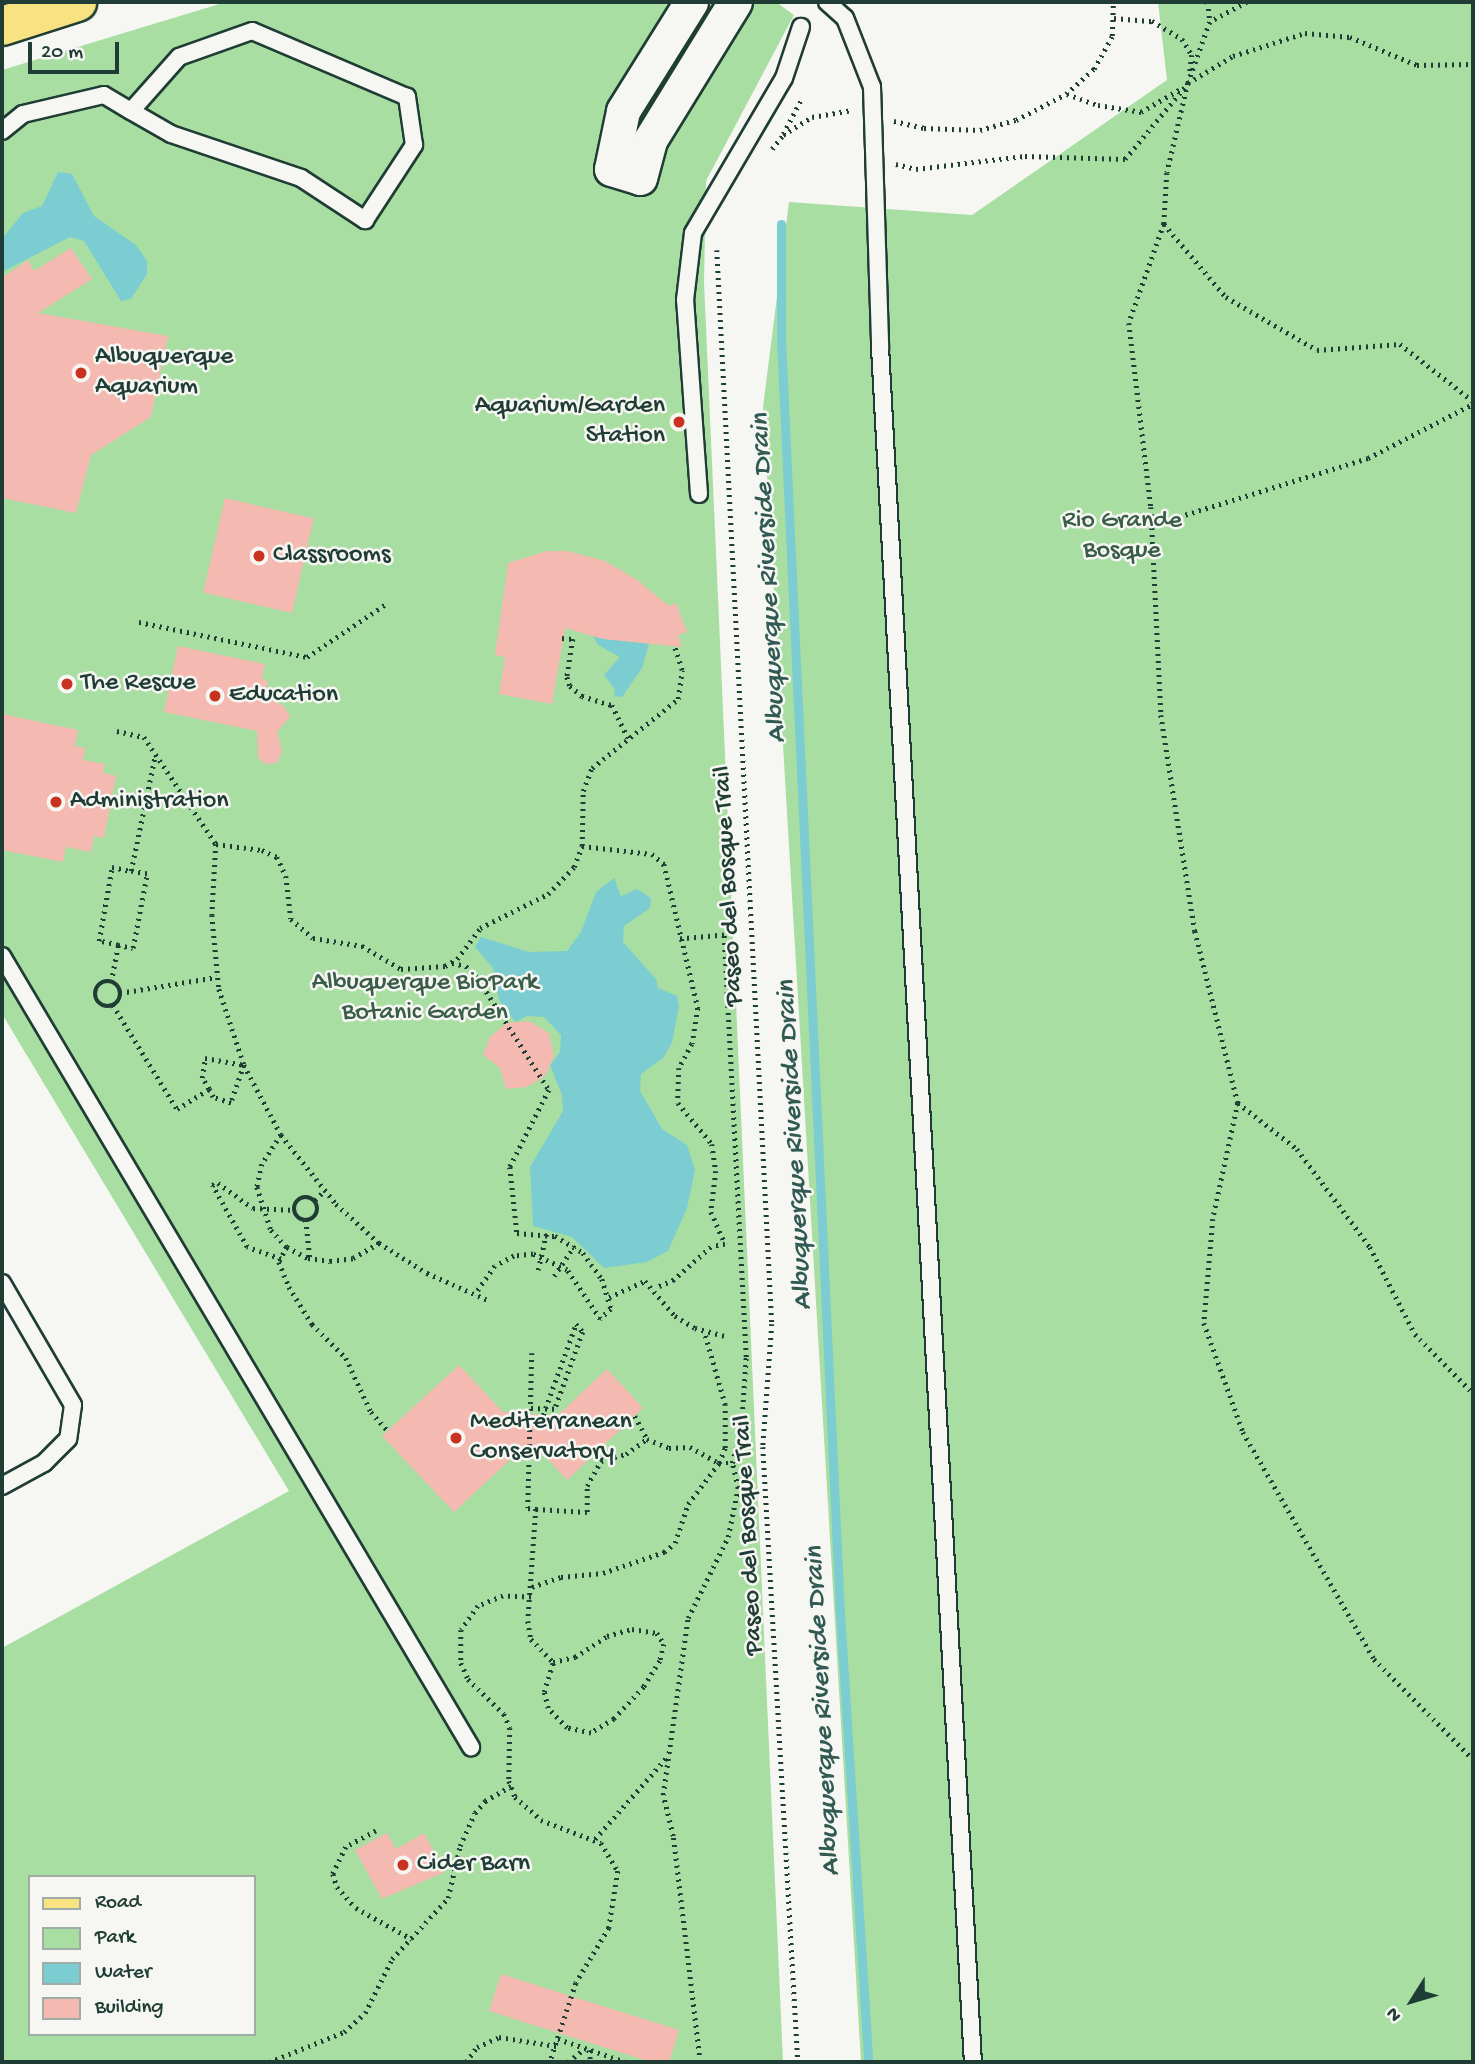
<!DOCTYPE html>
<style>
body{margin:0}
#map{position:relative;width:1475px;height:2064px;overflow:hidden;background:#f6f6f2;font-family:"Gochi Hand",sans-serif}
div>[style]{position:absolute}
.green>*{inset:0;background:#a8dea1}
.water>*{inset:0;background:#7bcdd1}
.stream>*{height:9px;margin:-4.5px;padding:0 4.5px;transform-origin:4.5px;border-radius:4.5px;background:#7bcdd1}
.building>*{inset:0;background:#f4b9b0;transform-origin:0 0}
.path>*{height:4.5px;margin-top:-2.25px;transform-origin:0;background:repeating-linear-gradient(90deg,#1f3d34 0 2px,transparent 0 7px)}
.path>.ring{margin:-2.25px;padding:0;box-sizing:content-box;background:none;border:4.5px solid #1f3d34;border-radius:50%}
.roads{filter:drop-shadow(2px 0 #1f3d34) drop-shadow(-2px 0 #1f3d34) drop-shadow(0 2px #1f3d34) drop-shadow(0 -2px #1f3d34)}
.service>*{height:16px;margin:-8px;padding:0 8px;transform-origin:8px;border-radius:8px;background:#f6f6f2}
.minor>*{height:33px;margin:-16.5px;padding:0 16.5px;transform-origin:16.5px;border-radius:16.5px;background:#f6f6f2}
.primary>*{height:38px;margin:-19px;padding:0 19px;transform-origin:19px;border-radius:19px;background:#f8e281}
.path-bridge>*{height:4.5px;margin-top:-2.25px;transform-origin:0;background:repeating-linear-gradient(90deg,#1f3d34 0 2px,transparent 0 7px)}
.dots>*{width:19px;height:19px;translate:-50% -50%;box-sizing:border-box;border:4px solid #f6f6f2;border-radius:50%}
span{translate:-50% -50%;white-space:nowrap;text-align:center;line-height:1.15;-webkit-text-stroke:5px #f6f6f2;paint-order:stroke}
.poi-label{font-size:26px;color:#1f3d34}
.left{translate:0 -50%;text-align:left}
.right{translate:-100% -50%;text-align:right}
.park-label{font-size:26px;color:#3a5d4a}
.street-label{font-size:26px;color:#1f3d34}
.water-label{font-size:28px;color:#315a53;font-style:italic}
.frame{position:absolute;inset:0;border:4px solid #1f3d34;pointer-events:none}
.legend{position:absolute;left:28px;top:1875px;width:228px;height:161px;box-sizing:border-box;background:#f6f6f2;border:2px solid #a0aca6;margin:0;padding:9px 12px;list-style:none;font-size:21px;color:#1f3d34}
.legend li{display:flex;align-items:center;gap:14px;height:35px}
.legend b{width:35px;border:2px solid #a0aca6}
.north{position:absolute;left:1377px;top:1966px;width:70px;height:70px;-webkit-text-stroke:5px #f6f6f2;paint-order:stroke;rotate:233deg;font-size:19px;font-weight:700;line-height:28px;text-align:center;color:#1f3d34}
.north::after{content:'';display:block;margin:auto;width:24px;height:32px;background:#1f3d34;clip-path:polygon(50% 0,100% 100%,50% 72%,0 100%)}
.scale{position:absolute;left:28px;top:42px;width:91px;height:32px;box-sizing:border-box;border:4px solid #1f3d34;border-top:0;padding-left:9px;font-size:21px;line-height:24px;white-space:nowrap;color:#1f3d34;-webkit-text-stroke:5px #f6f6f2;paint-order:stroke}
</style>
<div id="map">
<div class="green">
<div style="clip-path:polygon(evenodd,226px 2px,776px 2px,794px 15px,706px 181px,704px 282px,783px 2062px,2px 2062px,2px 1648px,289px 1491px,2px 1014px,2px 70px,226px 2px,30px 1877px,254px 1877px,254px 2034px,30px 2034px,30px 1877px)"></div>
<div style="clip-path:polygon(1158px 2px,1473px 2px,1473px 2062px,861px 2062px,763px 407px,789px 202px,972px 215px,1167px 80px)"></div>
</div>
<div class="water">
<div style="clip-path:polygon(58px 172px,72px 174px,94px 216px,136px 245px,147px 261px,147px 274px,131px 299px,121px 301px,84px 241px,70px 237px,2px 272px,2px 239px,23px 213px,42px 206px)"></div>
<div style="clip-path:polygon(593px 636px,649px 644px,642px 668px,622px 697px,614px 696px,615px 689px,604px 675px,620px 657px,598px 645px)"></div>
<div style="clip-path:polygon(614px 878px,621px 896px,637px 889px,651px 898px,650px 908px,624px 926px,623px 942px,656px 979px,658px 988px,677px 996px,679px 1006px,672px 1043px,663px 1058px,641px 1074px,640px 1091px,662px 1129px,687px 1145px,695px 1170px,687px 1208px,668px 1251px,647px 1262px,604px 1268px,572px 1237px,533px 1226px,530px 1167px,563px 1111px,562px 1095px,550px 1065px,560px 1052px,561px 1035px,544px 1017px,527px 1016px,516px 1022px,510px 1016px,499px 1000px,493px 968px,475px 947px,481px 937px,529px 952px,567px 951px,581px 932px,596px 892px)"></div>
</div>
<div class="stream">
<div style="left:781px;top:224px;width:115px;rotate:90deg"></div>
<div style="left:781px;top:339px;width:1274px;rotate:87.35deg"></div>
<div style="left:840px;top:1612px;width:451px;rotate:86.4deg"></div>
</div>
<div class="building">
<div style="clip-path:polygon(71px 248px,92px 279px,38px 313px,168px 336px,151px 417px,91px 455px,76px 513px,2px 498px,2px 278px,28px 260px,34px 271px)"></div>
<div style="left:225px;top:498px;width:91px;height:97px;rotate:13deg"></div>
<div style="clip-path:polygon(547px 551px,568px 551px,605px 561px,636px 579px,669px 606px,676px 603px,687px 632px,678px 635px,682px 647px,603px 639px,565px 628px,552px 704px,499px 694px,505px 657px,495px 655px,508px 563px)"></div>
<div style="clip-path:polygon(178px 646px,265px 664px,262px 679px,267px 680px,268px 699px,284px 706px,290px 717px,277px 732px,282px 751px,277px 763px,265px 764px,258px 758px,257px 731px,164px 712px)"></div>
<div style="clip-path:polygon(2px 714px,78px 730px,75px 746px,85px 748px,83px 760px,105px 764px,103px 773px,116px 776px,104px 838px,94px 836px,91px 852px,66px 847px,63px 862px,2px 850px)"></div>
<div style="clip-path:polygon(529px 1021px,549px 1033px,554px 1056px,545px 1076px,527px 1087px,506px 1089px,500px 1068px,483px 1055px,490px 1037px,507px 1023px)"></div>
<div style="clip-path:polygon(459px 1365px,503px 1412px,557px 1416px,607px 1369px,643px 1408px,567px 1480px,544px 1455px,515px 1455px,454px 1512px,382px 1436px)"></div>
<div style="clip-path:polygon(387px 1833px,396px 1849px,424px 1833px,445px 1872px,382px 1899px,355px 1850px)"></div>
<div style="clip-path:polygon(501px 1974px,679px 2030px,669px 2062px,651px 2062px,489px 2011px)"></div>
</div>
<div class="path">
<div style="left:1208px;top:2px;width:20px;rotate:84deg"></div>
<div style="left:1247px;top:2px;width:42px;rotate:151.6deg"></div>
<div style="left:1210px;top:22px;width:65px;rotate:109.8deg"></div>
<div style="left:1188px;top:83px;width:92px;rotate:103.1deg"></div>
<div style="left:1167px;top:173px;width:51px;rotate:93.4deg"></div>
<div style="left:1164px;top:224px;width:105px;rotate:109.5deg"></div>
<div style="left:1129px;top:323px;width:185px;rotate:83.2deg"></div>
<div style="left:1151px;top:507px;width:208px;rotate:87.2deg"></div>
<div style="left:1161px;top:715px;width:219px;rotate:81.1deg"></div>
<div style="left:1195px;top:931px;width:177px;rotate:76deg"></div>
<div style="left:1238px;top:1103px;width:119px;rotate:102.2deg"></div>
<div style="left:1213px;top:1219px;width:104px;rotate:94.9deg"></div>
<div style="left:1204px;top:1323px;width:116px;rotate:70.3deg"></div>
<div style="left:1243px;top:1432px;width:262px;rotate:60deg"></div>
<div style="left:1374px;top:1659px;width:141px;rotate:45.3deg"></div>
<div style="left:1114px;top:18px;width:38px;rotate:5deg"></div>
<div style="left:1152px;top:21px;width:35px;rotate:31deg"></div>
<div style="left:1182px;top:39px;width:19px;rotate:58deg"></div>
<div style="left:1192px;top:55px;width:17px;rotate:97deg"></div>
<div style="left:1067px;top:94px;width:33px;rotate:20deg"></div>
<div style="left:1098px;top:105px;width:44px;rotate:9.2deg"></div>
<div style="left:1141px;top:112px;width:48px;rotate:-30.3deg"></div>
<div style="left:894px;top:121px;width:31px;rotate:13deg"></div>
<div style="left:924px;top:128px;width:56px;rotate:2deg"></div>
<div style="left:980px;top:130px;width:37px;rotate:-16deg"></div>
<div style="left:1016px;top:120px;width:56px;rotate:-27.5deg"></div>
<div style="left:1066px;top:94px;width:38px;rotate:-42deg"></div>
<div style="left:1094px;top:69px;width:38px;rotate:-61deg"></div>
<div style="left:1112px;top:36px;width:34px;rotate:-88deg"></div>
<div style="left:783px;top:134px;width:41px;rotate:-62.2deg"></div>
<div style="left:772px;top:149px;width:18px;rotate:-52deg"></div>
<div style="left:783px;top:135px;width:34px;rotate:-32deg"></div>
<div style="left:812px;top:117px;width:41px;rotate:-9.9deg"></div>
<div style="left:896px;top:164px;width:21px;rotate:14deg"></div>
<div style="left:916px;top:169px;width:110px;rotate:-6.8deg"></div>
<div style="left:1025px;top:156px;width:100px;rotate:1.7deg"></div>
<div style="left:1125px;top:159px;width:99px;rotate:-50.3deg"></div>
<div style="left:1188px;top:83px;width:52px;rotate:-31deg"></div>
<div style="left:1233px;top:56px;width:76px;rotate:-17.7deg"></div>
<div style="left:1305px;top:33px;width:45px;rotate:5.1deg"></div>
<div style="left:1350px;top:37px;width:73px;rotate:22.7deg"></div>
<div style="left:1417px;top:65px;width:56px;rotate:-1deg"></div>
<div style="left:1164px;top:224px;width:96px;rotate:49.7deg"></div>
<div style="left:1226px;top:297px;width:105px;rotate:30.2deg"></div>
<div style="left:1317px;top:350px;width:83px;rotate:-4.1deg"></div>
<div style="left:1400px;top:344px;width:93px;rotate:38deg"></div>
<div style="left:717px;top:250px;width:1075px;rotate:87.07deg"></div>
<div style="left:772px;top:1324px;width:123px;rotate:94.2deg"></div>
<div style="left:763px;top:1447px;width:616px;rotate:86.74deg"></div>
<div style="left:1152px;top:525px;width:226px;rotate:-17.2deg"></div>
<div style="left:1368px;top:458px;width:118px;rotate:-27.2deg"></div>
<div style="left:139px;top:622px;width:172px;rotate:11.8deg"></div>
<div style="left:307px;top:657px;width:95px;rotate:-33.9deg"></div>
<div style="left:562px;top:638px;width:11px;rotate:5deg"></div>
<div style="left:573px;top:639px;width:38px;rotate:99deg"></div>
<div style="left:567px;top:677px;width:9px;rotate:72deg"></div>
<div style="left:570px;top:686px;width:16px;rotate:40deg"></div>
<div style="left:582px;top:696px;width:31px;rotate:17deg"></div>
<div style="left:612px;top:705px;width:37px;rotate:64deg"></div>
<div style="left:117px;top:731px;width:28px;rotate:13deg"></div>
<div style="left:144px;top:737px;width:129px;rotate:56.1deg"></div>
<div style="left:216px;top:844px;width:71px;rotate:93.2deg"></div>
<div style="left:212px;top:915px;width:74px;rotate:84.6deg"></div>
<div style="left:219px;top:989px;width:80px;rotate:71.8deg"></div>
<div style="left:244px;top:1065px;width:79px;rotate:62.1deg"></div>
<div style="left:281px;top:1135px;width:88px;rotate:51.4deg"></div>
<div style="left:336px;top:1204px;width:58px;rotate:42.2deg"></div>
<div style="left:379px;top:1243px;width:57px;rotate:32deg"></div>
<div style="left:427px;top:1273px;width:69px;rotate:24deg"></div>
<div style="left:216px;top:844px;width:46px;rotate:7.4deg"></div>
<div style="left:262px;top:850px;width:17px;rotate:25deg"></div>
<div style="left:277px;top:857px;width:21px;rotate:65deg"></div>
<div style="left:286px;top:876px;width:43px;rotate:83.4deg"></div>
<div style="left:291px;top:919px;width:29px;rotate:41deg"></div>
<div style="left:313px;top:938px;width:50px;rotate:9.3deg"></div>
<div style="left:362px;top:946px;width:45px;rotate:30.5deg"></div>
<div style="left:401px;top:969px;width:44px;rotate:-3.9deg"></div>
<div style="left:445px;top:966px;width:14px;rotate:-30deg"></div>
<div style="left:457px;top:959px;width:39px;rotate:-53deg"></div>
<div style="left:480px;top:928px;width:76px;rotate:-26.6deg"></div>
<div style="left:548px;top:894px;width:37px;rotate:-46deg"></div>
<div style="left:574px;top:867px;width:22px;rotate:-69deg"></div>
<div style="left:582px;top:846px;width:55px;rotate:-89deg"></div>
<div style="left:583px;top:791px;width:25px;rotate:-69deg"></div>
<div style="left:592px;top:768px;width:110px;rotate:-38.7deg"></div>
<div style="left:678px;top:699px;width:29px;rotate:-82deg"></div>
<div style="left:682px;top:670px;width:25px;rotate:-108deg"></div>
<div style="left:582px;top:846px;width:70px;rotate:6.5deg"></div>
<div style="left:652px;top:854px;width:16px;rotate:40deg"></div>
<div style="left:664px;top:864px;width:148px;rotate:76.7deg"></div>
<div style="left:698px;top:1008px;width:36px;rotate:99deg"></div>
<div style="left:692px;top:1044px;width:27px;rotate:118deg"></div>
<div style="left:679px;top:1068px;width:35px;rotate:92deg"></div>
<div style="left:678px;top:1103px;width:53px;rotate:50.3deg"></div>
<div style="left:712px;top:1144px;width:27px;rotate:82deg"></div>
<div style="left:716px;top:1171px;width:41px;rotate:97deg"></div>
<div style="left:711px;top:1212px;width:35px;rotate:66deg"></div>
<div style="left:725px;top:1244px;width:14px;rotate:168deg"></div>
<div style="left:711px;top:1247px;width:50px;rotate:138.3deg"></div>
<div style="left:674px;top:1280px;width:20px;rotate:156deg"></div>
<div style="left:118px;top:945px;width:19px;rotate:-168deg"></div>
<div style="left:99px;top:941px;width:75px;rotate:-80deg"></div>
<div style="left:112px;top:867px;width:19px;rotate:12deg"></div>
<div style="left:452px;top:963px;width:14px;rotate:12deg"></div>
<div style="left:466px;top:966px;width:19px;rotate:47deg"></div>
<div style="left:479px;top:980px;width:130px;rotate:57.5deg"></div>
<div style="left:549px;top:1090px;width:86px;rotate:116.9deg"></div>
<div style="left:510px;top:1167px;width:66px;rotate:83.9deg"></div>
<div style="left:517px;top:1233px;width:38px;rotate:5deg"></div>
<div style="left:555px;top:1236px;width:33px;rotate:31deg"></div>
<div style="left:583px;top:1253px;width:32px;rotate:54deg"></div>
<div style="left:602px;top:1279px;width:31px;rotate:73deg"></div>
<div style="left:611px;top:1309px;width:15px;rotate:138deg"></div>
<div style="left:600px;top:1319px;width:59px;rotate:-124deg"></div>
<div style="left:567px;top:1270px;width:38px;rotate:-155deg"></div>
<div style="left:533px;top:1254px;width:19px;rotate:174deg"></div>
<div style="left:514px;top:1256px;width:21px;rotate:152deg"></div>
<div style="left:495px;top:1266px;width:35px;rotate:125deg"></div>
<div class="ring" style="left:95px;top:981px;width:21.5px;height:21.5px"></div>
<div style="left:111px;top:982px;width:38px;rotate:-79deg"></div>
<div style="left:118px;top:945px;width:15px;rotate:11deg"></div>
<div style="left:133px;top:948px;width:75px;rotate:-79.3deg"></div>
<div style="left:147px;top:874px;width:16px;rotate:-169deg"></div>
<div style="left:131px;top:871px;width:117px;rotate:-78.2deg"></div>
<div style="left:120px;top:993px;width:98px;rotate:-9.4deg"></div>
<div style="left:113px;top:1005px;width:122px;rotate:58.4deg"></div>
<div style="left:177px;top:1109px;width:38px;rotate:-32deg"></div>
<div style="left:209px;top:1089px;width:13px;rotate:-122deg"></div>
<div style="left:202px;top:1078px;width:20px;rotate:-81deg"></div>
<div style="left:205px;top:1058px;width:40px;rotate:10deg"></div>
<div style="left:244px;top:1065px;width:40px;rotate:108.9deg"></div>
<div style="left:231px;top:1103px;width:19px;rotate:-162deg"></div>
<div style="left:213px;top:1097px;width:9px;rotate:-117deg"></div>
<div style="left:1238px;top:1103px;width:75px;rotate:37.9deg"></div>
<div style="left:1297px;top:1149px;width:122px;rotate:53.3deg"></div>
<div style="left:1370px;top:1247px;width:98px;rotate:62.7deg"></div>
<div style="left:1415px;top:1334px;width:83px;rotate:45.5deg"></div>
<div style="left:281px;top:1135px;width:35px;rotate:123deg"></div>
<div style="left:262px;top:1164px;width:24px;rotate:102deg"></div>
<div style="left:257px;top:1187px;width:45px;rotate:72deg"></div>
<div style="left:271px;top:1230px;width:23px;rotate:47deg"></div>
<div style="left:287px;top:1247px;width:24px;rotate:28deg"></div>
<div style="left:308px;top:1258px;width:22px;rotate:8deg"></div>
<div style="left:330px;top:1261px;width:23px;rotate:-7deg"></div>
<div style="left:353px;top:1258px;width:30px;rotate:-30deg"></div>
<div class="ring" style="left:294px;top:1197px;width:19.5px;height:19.5px"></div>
<div style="left:315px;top:1200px;width:13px;rotate:-45deg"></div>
<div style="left:306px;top:1220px;width:38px;rotate:84deg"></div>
<div style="left:287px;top:1247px;width:17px;rotate:118deg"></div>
<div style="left:279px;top:1262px;width:27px;rotate:68deg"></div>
<div style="left:289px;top:1287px;width:44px;rotate:58.1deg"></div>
<div style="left:312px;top:1324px;width:48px;rotate:45deg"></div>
<div style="left:346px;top:1358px;width:60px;rotate:65.2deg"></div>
<div style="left:371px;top:1412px;width:25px;rotate:48deg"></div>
<div style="left:281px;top:1259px;width:36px;rotate:-161deg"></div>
<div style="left:247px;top:1247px;width:71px;rotate:-119.4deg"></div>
<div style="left:212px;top:1185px;width:6px;rotate:-18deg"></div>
<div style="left:218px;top:1183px;width:43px;rotate:35.5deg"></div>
<div style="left:253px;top:1208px;width:42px;rotate:2.7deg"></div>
<div style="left:538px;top:1270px;width:37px;rotate:-77deg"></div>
<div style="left:554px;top:1276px;width:36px;rotate:-56deg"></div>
<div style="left:609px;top:1297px;width:39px;rotate:-24deg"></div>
<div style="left:645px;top:1281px;width:46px;rotate:49.4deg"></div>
<div style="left:675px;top:1316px;width:23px;rotate:31deg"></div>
<div style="left:695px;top:1328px;width:31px;rotate:15deg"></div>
<div style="left:532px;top:1353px;width:155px;rotate:91.5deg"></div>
<div style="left:528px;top:1508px;width:8px;rotate:7deg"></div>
<div style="left:536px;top:1509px;width:112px;rotate:94.1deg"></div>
<div style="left:528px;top:1621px;width:18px;rotate:81deg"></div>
<div style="left:531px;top:1639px;width:32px;rotate:46deg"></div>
<div style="left:553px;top:1662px;width:23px;rotate:-13deg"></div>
<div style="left:575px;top:1657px;width:38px;rotate:-33deg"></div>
<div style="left:607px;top:1636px;width:26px;rotate:-16deg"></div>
<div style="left:632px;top:1629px;width:25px;rotate:9deg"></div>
<div style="left:657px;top:1633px;width:13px;rotate:58deg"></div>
<div style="left:664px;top:1644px;width:17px;rotate:103deg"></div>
<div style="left:660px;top:1661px;width:31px;rotate:122deg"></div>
<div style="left:644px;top:1687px;width:44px;rotate:133.2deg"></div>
<div style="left:614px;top:1719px;width:27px;rotate:149deg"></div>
<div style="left:591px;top:1733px;width:25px;rotate:-168deg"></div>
<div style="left:567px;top:1728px;width:28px;rotate:-134deg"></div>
<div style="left:548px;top:1708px;width:16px;rotate:-104deg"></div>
<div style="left:544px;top:1692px;width:31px;rotate:-73deg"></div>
<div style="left:531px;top:1408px;width:24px;rotate:2deg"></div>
<div style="left:635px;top:1416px;width:26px;rotate:62deg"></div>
<div style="left:597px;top:1452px;width:9px;rotate:49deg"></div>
<div style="left:536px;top:1509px;width:51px;rotate:3.4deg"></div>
<div style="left:587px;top:1512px;width:26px;rotate:-90deg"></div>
<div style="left:587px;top:1486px;width:29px;rotate:-61deg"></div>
<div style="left:601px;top:1461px;width:26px;rotate:-16deg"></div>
<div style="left:626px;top:1454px;width:26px;rotate:-36deg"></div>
<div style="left:647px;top:1439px;width:24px;rotate:22deg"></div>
<div style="left:669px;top:1448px;width:21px;rotate:-3deg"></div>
<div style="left:690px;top:1447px;width:33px;rotate:29deg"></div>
<div style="left:719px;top:1463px;width:13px"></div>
<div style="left:732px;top:1463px;width:34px;rotate:-75deg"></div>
<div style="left:741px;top:1430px;width:73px;rotate:-86.1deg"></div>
<div style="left:746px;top:1357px;width:423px;rotate:-93deg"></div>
<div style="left:724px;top:935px;width:45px;rotate:174.9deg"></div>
<div style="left:532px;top:1587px;width:31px;rotate:-19deg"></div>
<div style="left:561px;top:1577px;width:42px;rotate:-5.4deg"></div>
<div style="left:603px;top:1573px;width:65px;rotate:-19deg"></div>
<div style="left:664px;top:1552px;width:14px;rotate:-39deg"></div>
<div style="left:675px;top:1543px;width:41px;rotate:-71.6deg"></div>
<div style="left:688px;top:1504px;width:51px;rotate:-52.9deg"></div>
<div style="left:719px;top:1463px;width:16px;rotate:-68deg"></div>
<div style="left:725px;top:1448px;width:43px;rotate:-90deg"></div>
<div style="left:725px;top:1405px;width:76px;rotate:-106deg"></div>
<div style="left:531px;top:1597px;width:28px;rotate:-178deg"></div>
<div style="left:503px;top:1596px;width:27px;rotate:158deg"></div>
<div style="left:478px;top:1606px;width:29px;rotate:125deg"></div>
<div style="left:461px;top:1630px;width:33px;rotate:90deg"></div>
<div style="left:461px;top:1663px;width:17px;rotate:66deg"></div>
<div style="left:468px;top:1679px;width:50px;rotate:44.2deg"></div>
<div style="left:504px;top:1714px;width:15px;rotate:67deg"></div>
<div style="left:510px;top:1728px;width:53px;rotate:91.1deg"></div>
<div style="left:509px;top:1781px;width:17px;rotate:69deg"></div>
<div style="left:515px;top:1797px;width:35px;rotate:41deg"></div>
<div style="left:541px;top:1820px;width:64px;rotate:21deg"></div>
<div style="left:601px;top:1843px;width:33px;rotate:59deg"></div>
<div style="left:618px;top:1871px;width:58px;rotate:99deg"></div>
<div style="left:609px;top:1928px;width:64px;rotate:121deg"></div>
<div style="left:576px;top:1983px;width:83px;rotate:108.2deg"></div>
<div style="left:376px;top:1831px;width:34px;rotate:152deg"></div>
<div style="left:346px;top:1847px;width:30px;rotate:116deg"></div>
<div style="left:333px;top:1874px;width:14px;rotate:73deg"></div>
<div style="left:337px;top:1887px;width:28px;rotate:48deg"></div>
<div style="left:356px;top:1908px;width:64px;rotate:29deg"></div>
<div style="left:595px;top:1839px;width:111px;rotate:-48.7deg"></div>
<div style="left:558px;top:2039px;width:72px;rotate:18.7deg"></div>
<div style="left:589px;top:2050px;width:12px;rotate:81deg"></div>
<div style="left:269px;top:2062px;width:81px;rotate:-21.8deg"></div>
<div style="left:344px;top:2032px;width:28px;rotate:-42deg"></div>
<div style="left:365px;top:2013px;width:60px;rotate:-63.4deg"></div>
<div style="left:392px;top:1959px;width:83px;rotate:-47.4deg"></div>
<div style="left:448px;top:1898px;width:53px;rotate:-77deg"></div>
<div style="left:460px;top:1846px;width:36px;rotate:-66deg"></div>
<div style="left:475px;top:1813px;width:16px;rotate:-50deg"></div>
<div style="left:485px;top:1801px;width:30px;rotate:-30deg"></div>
<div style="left:466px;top:2062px;width:19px;rotate:-54deg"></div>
<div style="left:477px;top:2047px;width:24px;rotate:-24deg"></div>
<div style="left:499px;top:2037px;width:58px;rotate:9deg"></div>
<div style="left:568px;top:2062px;width:21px;rotate:-39deg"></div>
<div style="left:700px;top:2062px;width:228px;rotate:-96.8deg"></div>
<div style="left:673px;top:1836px;width:42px;rotate:-103.7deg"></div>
<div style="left:663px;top:1795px;width:179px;rotate:-82deg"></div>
<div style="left:688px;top:1618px;width:90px;rotate:-63.7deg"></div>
<div style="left:728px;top:1537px;width:50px;rotate:-78.5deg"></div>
<div style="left:738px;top:1488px;width:26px;rotate:-103deg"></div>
</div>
<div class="roads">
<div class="service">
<div style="left:827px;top:2px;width:24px;rotate:42deg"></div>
<div style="left:845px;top:18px;width:74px;rotate:68.6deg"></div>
<div style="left:872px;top:87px;width:260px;rotate:88.2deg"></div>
<div style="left:880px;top:347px;width:1718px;rotate:86.9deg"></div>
<div style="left:2px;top:131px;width:27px;rotate:-39deg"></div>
<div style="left:23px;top:114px;width:83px;rotate:-13.2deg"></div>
<div style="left:104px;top:95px;width:31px;rotate:31deg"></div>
<div style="left:131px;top:111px;width:46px;rotate:29.9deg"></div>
<div style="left:171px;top:134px;width:137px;rotate:18.7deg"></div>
<div style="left:301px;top:178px;width:77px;rotate:33.3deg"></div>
<div style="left:365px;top:220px;width:90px;rotate:-56.8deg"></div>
<div style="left:414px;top:145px;width:49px;rotate:-98.3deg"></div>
<div style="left:407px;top:97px;width:168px;rotate:-156.9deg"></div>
<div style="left:252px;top:31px;width:77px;rotate:160.4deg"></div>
<div style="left:179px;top:57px;width:72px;rotate:131.6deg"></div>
<div style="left:699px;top:494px;width:195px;rotate:-94.1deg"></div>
<div style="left:685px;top:300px;width:67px;rotate:-83.2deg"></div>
<div style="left:693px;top:233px;width:180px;rotate:-59.6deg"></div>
<div style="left:784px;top:78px;width:54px;rotate:-71.6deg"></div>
<div style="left:2px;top:956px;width:920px;rotate:59.34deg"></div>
<div style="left:2px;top:1283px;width:141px;rotate:59.8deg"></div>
<div style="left:73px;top:1405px;width:34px;rotate:98deg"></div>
<div style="left:68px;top:1439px;width:34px;rotate:135deg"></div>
<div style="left:44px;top:1463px;width:48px;rotate:151.3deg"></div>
</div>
<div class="minor">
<div style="left:691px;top:2px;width:128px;rotate:122deg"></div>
<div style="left:623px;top:111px;width:59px;rotate:101.7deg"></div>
<div style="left:611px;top:169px;width:30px;rotate:17deg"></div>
<div style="left:640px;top:178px;width:39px;rotate:-75deg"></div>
<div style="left:650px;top:140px;width:162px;rotate:-58.4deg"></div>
</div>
<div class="primary">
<div style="left:2px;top:26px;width:79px;rotate:-17.7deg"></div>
</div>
</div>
<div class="path-bridge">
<div style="left:543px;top:1415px;width:97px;rotate:-70.1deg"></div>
<div style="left:576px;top:1324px;width:11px;rotate:49deg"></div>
<div style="left:583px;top:1332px;width:82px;rotate:110deg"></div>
</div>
<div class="dots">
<div style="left:81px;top:373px;background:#c8321e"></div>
<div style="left:679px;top:422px;background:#c8321e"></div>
<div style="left:259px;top:556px;background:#c8321e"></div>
<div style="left:67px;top:684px;background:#c8321e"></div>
<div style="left:215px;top:696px;background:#c8321e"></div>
<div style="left:56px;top:802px;background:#c8321e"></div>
<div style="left:456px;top:1438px;background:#c8321e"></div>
<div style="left:403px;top:1865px;background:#c8321e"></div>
</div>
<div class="poi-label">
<span class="left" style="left:95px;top:373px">Albuquerque<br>Aquarium</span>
<span class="right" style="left:665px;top:422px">Aquarium/Garden<br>Station</span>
<span class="left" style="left:273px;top:556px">Classrooms</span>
<span class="left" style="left:81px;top:684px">The Rescue</span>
<span class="left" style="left:229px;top:696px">Education</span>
<span class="left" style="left:70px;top:802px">Administration</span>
<span class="left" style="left:470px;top:1438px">Mediterranean<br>Conservatory</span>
<span class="left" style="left:417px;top:1865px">Cider Barn</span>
</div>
<div class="park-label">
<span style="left:1122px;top:537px">Rio Grande<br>Bosque</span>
<span style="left:425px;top:999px">Albuquerque BioPark<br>Botanic Garden</span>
</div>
<div class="street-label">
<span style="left:730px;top:886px;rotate:-93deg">Paseo del Bosque Trail</span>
<span style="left:750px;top:1535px;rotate:-93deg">Paseo del Bosque Trail</span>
</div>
<div class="water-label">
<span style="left:770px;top:578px;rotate:-93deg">Albuquerque Riverside Drain</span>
<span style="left:796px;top:1145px;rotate:-93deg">Albuquerque Riverside Drain</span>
<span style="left:824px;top:1711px;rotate:-93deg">Albuquerque Riverside Drain</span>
</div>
<div class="frame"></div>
<ul class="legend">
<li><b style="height:9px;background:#f8e281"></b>Road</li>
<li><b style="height:19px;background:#a8dea1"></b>Park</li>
<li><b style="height:19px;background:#7bcdd1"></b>Water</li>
<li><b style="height:19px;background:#f4b9b0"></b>Building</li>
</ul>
<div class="north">N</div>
<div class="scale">20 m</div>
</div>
